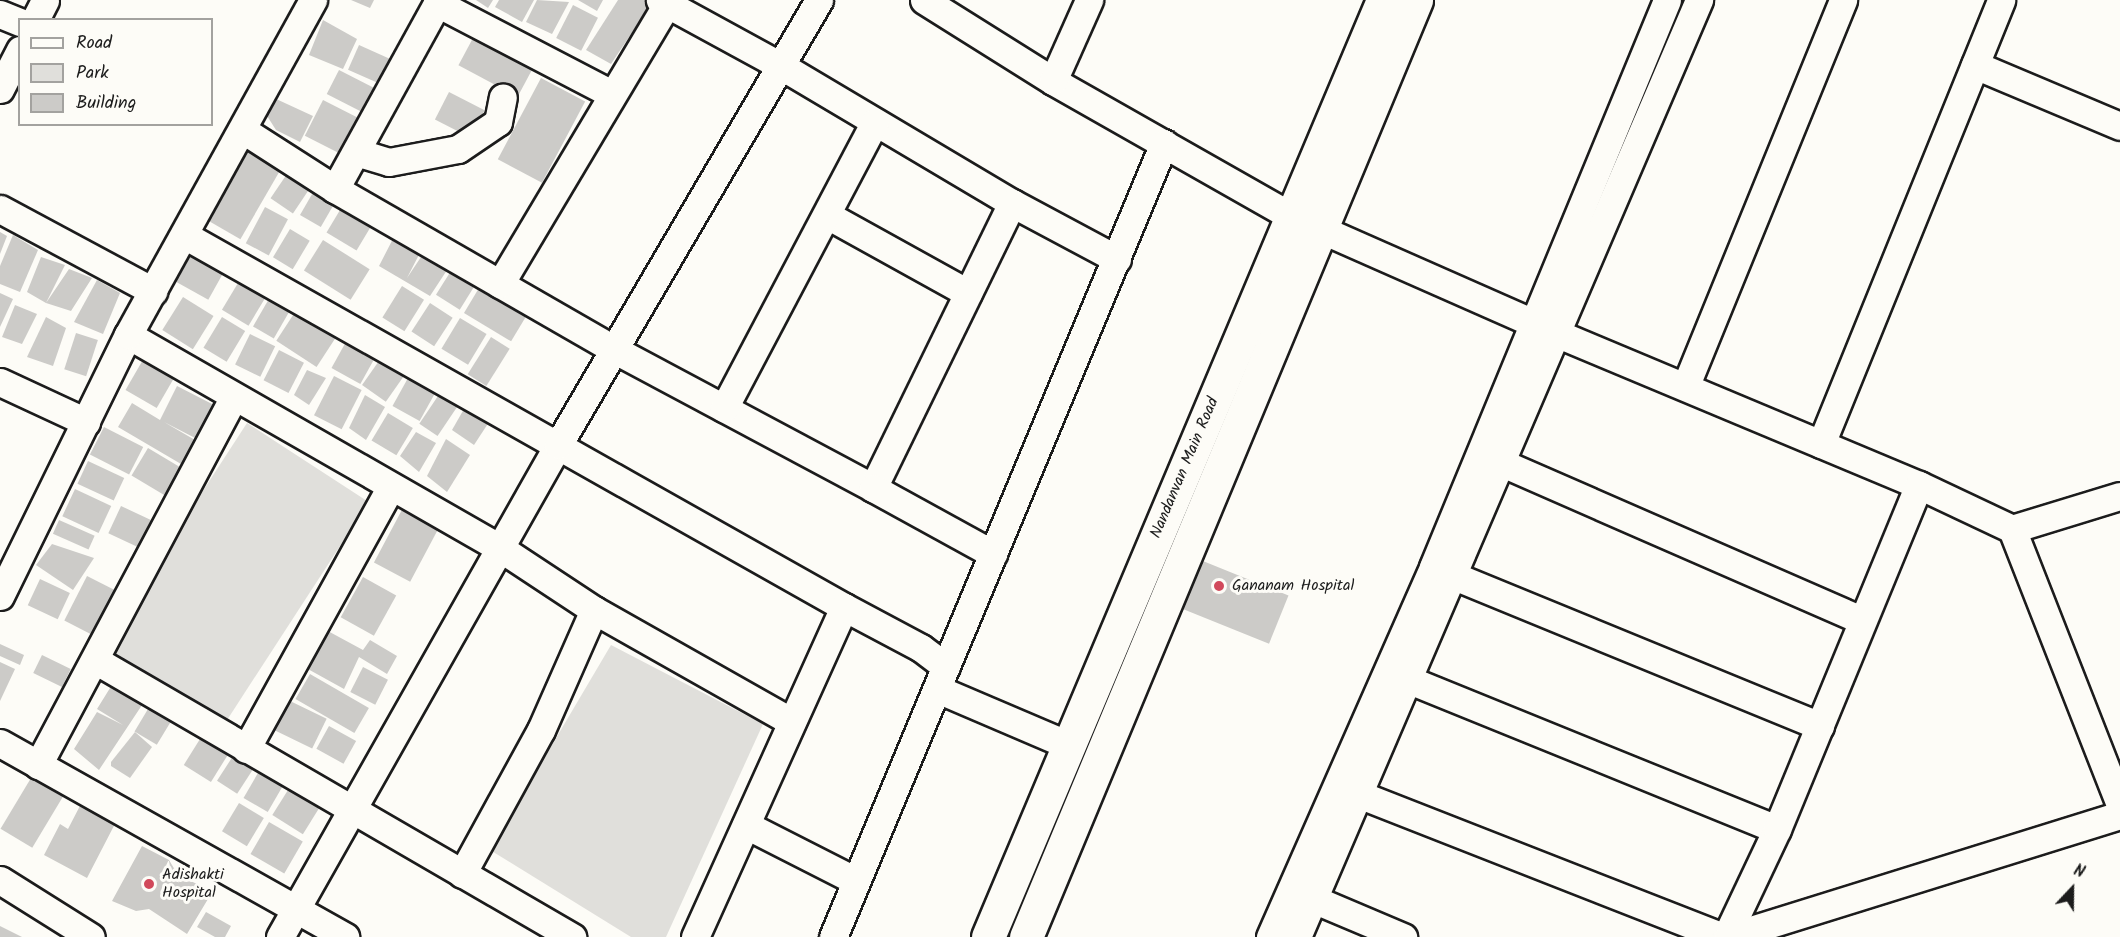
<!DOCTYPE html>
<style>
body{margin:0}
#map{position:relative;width:2120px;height:937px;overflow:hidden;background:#fdfcf7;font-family:Kalam,sans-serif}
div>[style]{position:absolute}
.green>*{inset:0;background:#e0dfdb;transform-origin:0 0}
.building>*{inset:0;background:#cccbc8;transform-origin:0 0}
.roads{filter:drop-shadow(2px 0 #1c1c1c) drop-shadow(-2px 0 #1c1c1c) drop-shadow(0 2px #1c1c1c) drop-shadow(0 -2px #1c1c1c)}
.minor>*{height:27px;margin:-13.5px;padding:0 13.5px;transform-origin:13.5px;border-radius:13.5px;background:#fdfcf7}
.major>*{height:33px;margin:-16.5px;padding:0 16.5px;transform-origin:16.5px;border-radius:16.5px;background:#fdfcf7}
.dots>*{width:16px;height:16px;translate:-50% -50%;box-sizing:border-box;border:3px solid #fdfcf7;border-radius:50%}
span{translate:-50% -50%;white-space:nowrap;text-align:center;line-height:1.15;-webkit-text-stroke:6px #fdfcf7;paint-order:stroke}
.street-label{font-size:16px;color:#1c1c1c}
.poi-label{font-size:16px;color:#1c1c1c}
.left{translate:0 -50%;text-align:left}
.legend{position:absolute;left:18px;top:18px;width:195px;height:108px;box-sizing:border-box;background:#fdfcf7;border:2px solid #a3a29f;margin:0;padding:8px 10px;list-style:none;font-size:18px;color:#1c1c1c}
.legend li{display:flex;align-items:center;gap:12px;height:30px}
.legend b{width:30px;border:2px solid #a3a29f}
.north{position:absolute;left:2042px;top:859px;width:60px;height:60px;-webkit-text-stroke:4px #fdfcf7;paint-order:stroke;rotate:22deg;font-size:16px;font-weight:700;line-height:24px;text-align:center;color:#1c1c1c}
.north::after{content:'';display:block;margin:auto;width:21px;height:27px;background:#1c1c1c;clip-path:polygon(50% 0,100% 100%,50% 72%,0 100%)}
</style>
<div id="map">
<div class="green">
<div style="left:247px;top:423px;width:145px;height:267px;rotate:33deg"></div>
<div style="clip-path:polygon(611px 645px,763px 724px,666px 937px,631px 937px,490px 850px)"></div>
</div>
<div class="building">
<div style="clip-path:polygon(351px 0,374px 0,370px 8px)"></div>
<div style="clip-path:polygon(476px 0,493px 0,488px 8px)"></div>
<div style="clip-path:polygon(499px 0,534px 0,522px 22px,495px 7px)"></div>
<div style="clip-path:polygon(537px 0,569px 2px,552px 34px,526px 22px)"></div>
<div style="clip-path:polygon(578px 0,603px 0,597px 11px)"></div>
<div style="clip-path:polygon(618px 0,645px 0,651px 4px,611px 64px,586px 50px)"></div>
<div style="left:573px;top:5px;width:28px;height:37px;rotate:27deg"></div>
<div style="clip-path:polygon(323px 20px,357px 39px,343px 69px,309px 55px)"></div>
<div style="left:473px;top:38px;width:67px;height:31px;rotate:28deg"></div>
<div style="left:359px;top:45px;width:36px;height:27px;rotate:24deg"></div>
<div style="left:339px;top:70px;width:39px;height:27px;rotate:27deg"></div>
<div style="left:541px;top:78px;width:50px;height:92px;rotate:28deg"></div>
<div style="left:449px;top:92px;width:40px;height:31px;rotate:27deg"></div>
<div style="clip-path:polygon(274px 98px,313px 116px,300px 142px,276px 130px,262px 108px)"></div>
<div style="left:323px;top:100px;width:42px;height:40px;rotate:27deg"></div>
<div style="left:248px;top:150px;width:38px;height:81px;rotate:30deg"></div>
<div style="left:289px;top:171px;width:27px;height:33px;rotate:34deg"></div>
<div style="left:315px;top:189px;width:24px;height:30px;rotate:30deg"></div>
<div style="left:343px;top:205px;width:35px;height:32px;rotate:31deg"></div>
<div style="left:265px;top:207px;width:26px;height:41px;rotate:28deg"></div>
<div style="left:290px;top:229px;width:23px;height:33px;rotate:31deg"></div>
<div style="clip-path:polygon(397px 231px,424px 245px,407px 278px,427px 248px,451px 264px,430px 296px,379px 266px)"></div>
<div style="clip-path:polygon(0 232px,7px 236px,0 254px)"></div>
<div style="clip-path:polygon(13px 235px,38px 250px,20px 292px,0 284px,0 266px)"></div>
<div style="left:323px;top:240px;width:55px;height:36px;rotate:32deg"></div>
<div style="left:193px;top:249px;width:38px;height:37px;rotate:29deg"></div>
<div style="clip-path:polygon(41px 257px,65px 265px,46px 303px,69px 269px,92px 278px,71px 311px,46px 303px,27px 292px)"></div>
<div style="left:454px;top:266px;width:28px;height:34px;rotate:32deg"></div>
<div style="left:241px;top:278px;width:31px;height:37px;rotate:31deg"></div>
<div style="clip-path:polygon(97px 280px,120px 293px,103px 334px,74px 322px)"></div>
<div style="left:482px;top:283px;width:55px;height:35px;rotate:31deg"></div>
<div style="left:402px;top:286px;width:26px;height:37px;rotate:32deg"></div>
<div style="clip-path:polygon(0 293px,13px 299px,0 327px)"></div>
<div style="left:183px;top:297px;width:36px;height:39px;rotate:32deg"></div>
<div style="left:270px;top:297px;width:24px;height:34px;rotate:30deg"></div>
<div style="left:430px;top:303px;width:27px;height:34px;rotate:33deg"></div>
<div style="clip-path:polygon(15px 305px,37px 314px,22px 344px,2px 337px)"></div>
<div style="left:297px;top:309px;width:48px;height:38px;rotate:33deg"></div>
<div style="clip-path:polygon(46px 317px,66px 328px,53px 366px,27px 357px)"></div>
<div style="left:222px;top:317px;width:27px;height:36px;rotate:31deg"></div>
<div style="left:460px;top:318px;width:31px;height:36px;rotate:31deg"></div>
<div style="left:76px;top:333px;width:23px;height:38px;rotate:18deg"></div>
<div style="left:250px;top:334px;width:28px;height:34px;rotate:26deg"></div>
<div style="left:491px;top:337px;width:22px;height:44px;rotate:32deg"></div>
<div style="left:347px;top:340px;width:33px;height:32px;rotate:29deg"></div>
<div style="left:279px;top:350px;width:28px;height:34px;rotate:27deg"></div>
<div style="left:144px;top:358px;width:36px;height:37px;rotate:30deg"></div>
<div style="left:381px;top:358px;width:29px;height:33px;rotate:35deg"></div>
<div style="clip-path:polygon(307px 370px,326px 378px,309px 405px,294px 395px)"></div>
<div style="left:334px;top:376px;width:31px;height:44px;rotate:27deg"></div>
<div style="left:408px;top:378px;width:31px;height:32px;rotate:29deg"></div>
<div style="clip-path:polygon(177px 386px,216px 406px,199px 440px,164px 422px,195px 440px,181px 464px,118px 427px,132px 403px,160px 420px)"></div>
<div style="left:440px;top:393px;width:22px;height:37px;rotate:34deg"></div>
<div style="clip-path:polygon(365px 395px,385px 407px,366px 440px,349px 428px)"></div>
<div style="clip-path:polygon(464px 409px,489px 422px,474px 445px,452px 430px)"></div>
<div style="left:388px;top:413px;width:29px;height:32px;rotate:31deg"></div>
<div style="left:104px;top:427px;width:44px;height:31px;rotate:27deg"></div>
<div style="clip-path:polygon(416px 432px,436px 443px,419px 472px,400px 456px)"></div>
<div style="clip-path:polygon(446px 439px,470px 455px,447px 492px,427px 476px)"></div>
<div style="left:148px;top:448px;width:41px;height:32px;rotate:31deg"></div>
<div style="left:88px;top:461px;width:40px;height:25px;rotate:25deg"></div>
<div style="left:75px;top:489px;width:40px;height:30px;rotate:25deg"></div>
<div style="left:121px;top:506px;width:33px;height:30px;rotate:25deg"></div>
<div style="left:404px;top:506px;width:41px;height:64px;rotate:28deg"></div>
<div style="left:59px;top:520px;width:39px;height:15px;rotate:24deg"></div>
<div style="clip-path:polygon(52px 544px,94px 558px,73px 590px,36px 565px)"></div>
<div style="left:1193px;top:557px;width:103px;height:52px;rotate:22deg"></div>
<div style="left:87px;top:576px;width:36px;height:50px;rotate:27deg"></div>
<div style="left:363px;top:577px;width:38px;height:46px;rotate:29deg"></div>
<div style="left:40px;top:579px;width:33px;height:29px;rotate:25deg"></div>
<div style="clip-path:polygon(326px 630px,363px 650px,370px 640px,397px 656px,387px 674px,359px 657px,344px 689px,306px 668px)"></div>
<div style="clip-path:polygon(0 644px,24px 655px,20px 665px,0 656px)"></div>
<div style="left:42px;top:655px;width:32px;height:20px;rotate:26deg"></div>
<div style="clip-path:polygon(0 662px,15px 669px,0 701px)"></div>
<div style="left:363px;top:667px;width:28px;height:28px;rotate:27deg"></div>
<div style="left:310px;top:674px;width:68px;height:29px;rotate:30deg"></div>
<div style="clip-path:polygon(115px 680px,146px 699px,99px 770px,74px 749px,97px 712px,123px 725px,97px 709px)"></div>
<div style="left:288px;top:700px;width:43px;height:33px;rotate:26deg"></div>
<div style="left:151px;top:704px;width:26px;height:32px;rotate:31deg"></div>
<div style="left:329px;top:726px;width:31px;height:26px;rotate:29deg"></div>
<div style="left:205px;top:731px;width:32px;height:40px;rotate:32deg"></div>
<div style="clip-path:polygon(135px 732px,152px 747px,130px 778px,111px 766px,111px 762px)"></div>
<div style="left:235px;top:753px;width:24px;height:33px;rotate:33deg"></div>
<div style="left:262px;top:766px;width:28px;height:37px;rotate:30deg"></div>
<div style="left:34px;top:773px;width:37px;height:65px;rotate:31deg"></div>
<div style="left:293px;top:782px;width:36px;height:39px;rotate:32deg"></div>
<div style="clip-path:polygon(83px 800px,118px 818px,87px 878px,44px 855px,60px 824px,68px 829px)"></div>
<div style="left:239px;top:803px;width:29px;height:33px;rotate:31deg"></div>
<div style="left:269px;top:822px;width:39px;height:37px;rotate:30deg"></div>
<div style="clip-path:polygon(142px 846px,169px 860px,178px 875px,197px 884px,208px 899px,187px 934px,149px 909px,136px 911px,112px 901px)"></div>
<div style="clip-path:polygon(206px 912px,231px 926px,225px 937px,215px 937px,197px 927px)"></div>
<div style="clip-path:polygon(0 926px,22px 937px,0 937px)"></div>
</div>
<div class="roads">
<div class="minor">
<div style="left:439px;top:0;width:216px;rotate:118.8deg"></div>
<div style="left:335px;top:189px;width:323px;rotate:29.9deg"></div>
<div style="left:615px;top:350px;width:293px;rotate:28.1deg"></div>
<div style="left:873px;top:488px;width:317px;rotate:-64deg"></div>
<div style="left:1012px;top:203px;width:269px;rotate:-149.3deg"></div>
<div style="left:781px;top:66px;width:138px;rotate:-151.4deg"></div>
<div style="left:924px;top:0;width:152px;rotate:32.1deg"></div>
<div style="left:1053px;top:81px;width:274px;rotate:29.6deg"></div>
<div style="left:1291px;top:216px;width:292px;rotate:23.8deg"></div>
<div style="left:1558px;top:334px;width:391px;rotate:22.7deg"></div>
<div style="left:1919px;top:485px;width:103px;rotate:25.3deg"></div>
<div style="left:2012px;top:529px;width:296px;rotate:68.6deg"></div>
<div style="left:437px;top:3px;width:197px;rotate:27.5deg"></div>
<div style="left:0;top:14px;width:22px;rotate:22deg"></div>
<div style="left:35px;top:20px;width:22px;rotate:-63deg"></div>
<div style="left:1975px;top:65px;width:157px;rotate:22.8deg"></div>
<div style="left:1053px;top:81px;width:89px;rotate:-66deg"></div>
<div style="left:0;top:89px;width:44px;rotate:-62.9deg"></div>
<div style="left:243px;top:130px;width:109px;rotate:32.7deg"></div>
<div style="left:356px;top:152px;width:34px;rotate:17deg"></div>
<div style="left:389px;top:162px;width:70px;rotate:-10.7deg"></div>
<div style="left:458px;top:149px;width:48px;rotate:-34deg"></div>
<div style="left:498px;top:122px;width:25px;rotate:-79deg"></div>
<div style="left:1012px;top:203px;width:119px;rotate:28.1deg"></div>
<div style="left:0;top:209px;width:174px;rotate:28.2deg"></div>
<div style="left:827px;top:215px;width:161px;rotate:29deg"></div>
<div style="left:186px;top:236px;width:755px;rotate:29.42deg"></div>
<div style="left:844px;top:607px;width:362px;rotate:114.3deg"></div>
<div style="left:500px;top:284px;width:326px;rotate:-59.2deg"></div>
<div style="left:128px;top:335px;width:429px;rotate:29.8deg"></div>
<div style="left:500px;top:548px;width:113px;rotate:33.4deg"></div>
<div style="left:594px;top:610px;width:227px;rotate:29.5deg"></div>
<div style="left:0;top:382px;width:95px;rotate:24.9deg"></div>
<div style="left:1686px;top:385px;width:416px;rotate:-67.8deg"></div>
<div style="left:724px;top:408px;width:323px;rotate:-62.2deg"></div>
<div style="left:1821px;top:444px;width:479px;rotate:-67.9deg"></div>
<div style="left:1486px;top:456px;width:410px;rotate:23.6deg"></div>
<div style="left:873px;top:488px;width:137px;rotate:28.8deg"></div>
<div style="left:2012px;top:529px;width:113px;rotate:-17deg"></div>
<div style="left:1437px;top:569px;width:414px;rotate:22.3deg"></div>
<div style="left:0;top:596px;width:291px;rotate:-63.9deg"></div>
<div style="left:128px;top:335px;width:383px;rotate:-61.1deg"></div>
<div style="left:844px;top:607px;width:87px;rotate:28deg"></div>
<div style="left:921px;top:648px;width:31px;rotate:37deg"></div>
<div style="left:95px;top:660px;width:552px;rotate:30.14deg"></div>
<div style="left:1392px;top:673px;width:415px;rotate:22.1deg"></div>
<div style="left:937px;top:689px;width:142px;rotate:23.1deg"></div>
<div style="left:0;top:743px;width:396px;rotate:29.3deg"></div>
<div style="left:246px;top:749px;width:298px;rotate:-61.1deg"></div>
<div style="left:38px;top:765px;width:417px;rotate:-62deg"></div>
<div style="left:1358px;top:794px;width:391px;rotate:21.4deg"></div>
<div style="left:746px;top:825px;width:123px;rotate:27deg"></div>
<div style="left:462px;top:874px;width:164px;rotate:-61.3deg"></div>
<div style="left:541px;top:730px;width:131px;rotate:-66.2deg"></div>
<div style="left:0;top:880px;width:107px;rotate:32.1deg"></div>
<div style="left:1313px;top:899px;width:98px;rotate:22.9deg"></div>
<div style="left:280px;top:937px;width:565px;rotate:-60.53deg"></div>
<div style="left:558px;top:445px;width:516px;rotate:-59.61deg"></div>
<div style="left:833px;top:937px;width:860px;rotate:-67.37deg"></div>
<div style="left:1270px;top:937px;width:404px;rotate:-66.2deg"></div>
<div style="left:1433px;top:567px;width:613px;rotate:-67.57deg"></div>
<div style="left:1297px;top:937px;width:1020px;rotate:-66.78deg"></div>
<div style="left:1726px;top:937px;width:119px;rotate:-64.7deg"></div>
<div style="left:1777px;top:829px;width:372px;rotate:-67.6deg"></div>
<div style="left:1728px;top:937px;width:411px;rotate:-17.3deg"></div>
</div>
<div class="major">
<div style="left:988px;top:937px;width:1017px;rotate:-67.14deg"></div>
<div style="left:1026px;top:937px;width:1015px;rotate:-67.4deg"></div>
</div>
</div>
<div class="dots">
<div style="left:1219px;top:586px;background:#d1495b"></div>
<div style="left:149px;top:884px;background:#d1495b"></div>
</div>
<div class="street-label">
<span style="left:1185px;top:468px;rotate:-67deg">Nandanvan Main Road</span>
</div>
<div class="poi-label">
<span class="left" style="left:1232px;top:586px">Gananam Hospital</span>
<span class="left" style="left:162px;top:884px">Adishakti<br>Hospital</span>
</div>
<ul class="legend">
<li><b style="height:8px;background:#fdfcf7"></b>Road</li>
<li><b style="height:16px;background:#e0dfdb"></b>Park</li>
<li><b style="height:16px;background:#cccbc8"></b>Building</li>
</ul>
<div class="north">N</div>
</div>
